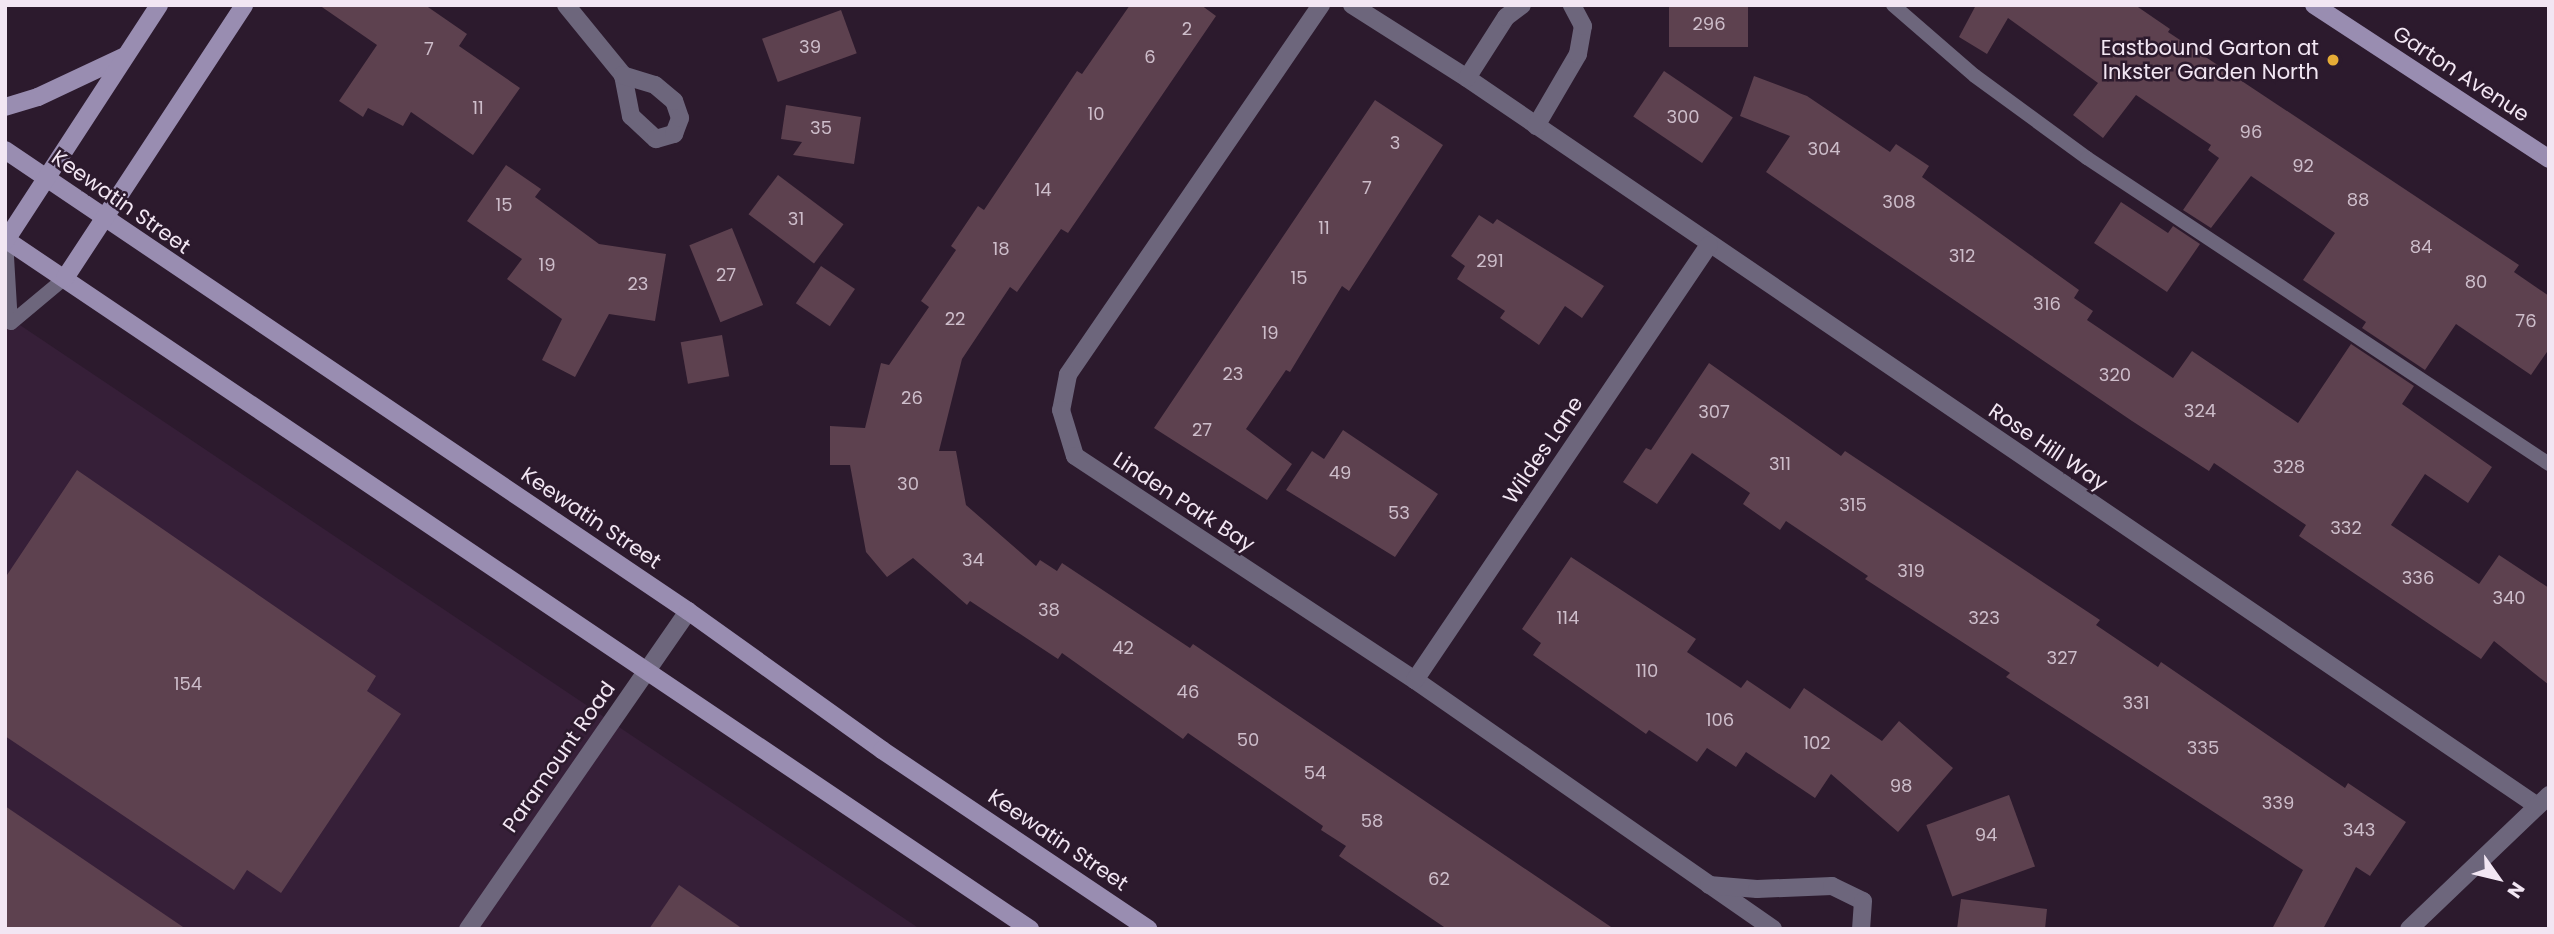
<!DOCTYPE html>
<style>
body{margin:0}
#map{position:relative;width:2554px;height:934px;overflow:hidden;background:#2c1a2d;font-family:Poppins,sans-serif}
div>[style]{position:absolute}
.built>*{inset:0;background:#361f38}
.building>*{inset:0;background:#5d414f;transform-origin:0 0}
.lane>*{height:14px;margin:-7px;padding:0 7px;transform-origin:7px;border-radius:7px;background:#6d667c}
.street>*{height:18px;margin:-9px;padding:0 9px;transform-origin:9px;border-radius:9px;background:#6d667c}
.secondary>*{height:18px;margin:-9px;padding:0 9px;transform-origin:9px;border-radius:9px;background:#998db1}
.dots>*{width:19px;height:19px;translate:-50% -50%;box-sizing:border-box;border:4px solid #2c1a2d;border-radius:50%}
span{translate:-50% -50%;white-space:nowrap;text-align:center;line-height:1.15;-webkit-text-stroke:5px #2c1a2d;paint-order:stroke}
.number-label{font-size:18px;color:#cdbdca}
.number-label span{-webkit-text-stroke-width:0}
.poi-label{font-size:21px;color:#f2e6f3}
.right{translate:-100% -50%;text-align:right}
.street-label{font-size:21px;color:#f2e6f3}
.frame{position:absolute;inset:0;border:7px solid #f2e6f3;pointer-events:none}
.north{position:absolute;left:2463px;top:843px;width:70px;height:70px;-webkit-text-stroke:5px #2c1a2d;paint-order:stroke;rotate:124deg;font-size:19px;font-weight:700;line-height:28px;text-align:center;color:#f2e6f3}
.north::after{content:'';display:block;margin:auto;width:24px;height:32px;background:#f2e6f3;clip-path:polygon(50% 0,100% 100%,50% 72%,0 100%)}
</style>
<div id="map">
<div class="built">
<div style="clip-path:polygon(5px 315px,920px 929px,5px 929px)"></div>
</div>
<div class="building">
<div style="clip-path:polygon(319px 5px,425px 5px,467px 34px,459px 46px,520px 88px,473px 155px,411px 112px,403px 126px,368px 108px,363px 117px,339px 101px,377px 45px)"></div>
<div style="clip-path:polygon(1130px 5px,1201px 5px,1216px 16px,1068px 233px,1061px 229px,1017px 292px,1010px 287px,962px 359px,939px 451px,956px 451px,966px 505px,1036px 566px,1040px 560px,1057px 571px,1062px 563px,1190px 648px,1193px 644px,1614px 929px,1447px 929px,1339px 856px,1346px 846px,1321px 830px,1323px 826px,1188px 733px,1183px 739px,1062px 653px,1058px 659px,970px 601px,967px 605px,913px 558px,887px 577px,866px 552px,850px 465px,830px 465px,830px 426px,865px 428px,881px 363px,889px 365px,929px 307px,921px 301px,956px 250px,951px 246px,978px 206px,984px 210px,1077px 71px,1082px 74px)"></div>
<div style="left:1669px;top:5px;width:79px;height:42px"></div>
<div style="clip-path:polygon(1976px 5px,2135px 5px,2170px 29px,2168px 32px,2519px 265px,2514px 272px,2549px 296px,2549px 349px,2531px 375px,2456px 324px,2425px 370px,2362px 328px,2366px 322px,2303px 280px,2335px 233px,2251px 176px,2211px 228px,2183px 210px,2219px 158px,2208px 150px,2211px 145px,2136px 95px,2103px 138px,2073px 115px,2098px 83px,2008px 18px,1987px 54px,1959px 37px)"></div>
<div style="left:841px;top:10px;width:46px;height:84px;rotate:70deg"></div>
<div style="left:1664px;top:71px;width:83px;height:55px;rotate:34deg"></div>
<div style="clip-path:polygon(1754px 76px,1807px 96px,1890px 152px,1896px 144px,1929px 166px,1922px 177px,2079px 290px,2074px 298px,2093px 311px,2087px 320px,2173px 378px,2192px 351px,2298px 423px,2351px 344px,2414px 386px,2402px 404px,2492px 467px,2468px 503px,2425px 474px,2391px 525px,2479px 584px,2499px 555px,2549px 588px,2549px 685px,2494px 641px,2481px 659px,2299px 536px,2306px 525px,2214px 463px,2209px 471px,2132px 421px,1766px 172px,1790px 136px,1740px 116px)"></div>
<div style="clip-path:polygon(1375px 100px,1443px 145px,1349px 291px,1342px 286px,1290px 372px,1286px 370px,1246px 429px,1292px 464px,1267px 500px,1154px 428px)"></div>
<div style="clip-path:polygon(786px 105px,861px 117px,854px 164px,793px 155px,802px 142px,781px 139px)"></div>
<div style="clip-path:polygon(506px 165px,541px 189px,535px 197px,599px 244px,666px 254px,655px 321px,609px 314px,575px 377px,542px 360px,562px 319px,507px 279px,522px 259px,467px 221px)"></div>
<div style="left:778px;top:175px;width:82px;height:49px;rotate:37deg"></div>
<div style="clip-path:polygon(2121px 202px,2168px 233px,2173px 226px,2200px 244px,2167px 292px,2094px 243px)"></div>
<div style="clip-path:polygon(1479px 215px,1493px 224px,1497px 219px,1604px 286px,1582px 318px,1565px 306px,1539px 345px,1500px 318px,1505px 311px,1457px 279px,1465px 266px,1451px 256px)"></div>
<div style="left:732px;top:228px;width:83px;height:46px;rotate:68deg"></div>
<div style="left:821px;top:266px;width:41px;height:45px;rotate:34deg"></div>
<div style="left:722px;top:335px;width:42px;height:42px;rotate:80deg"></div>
<div style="clip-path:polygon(1709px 363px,1841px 456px,1845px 451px,2100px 620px,2096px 625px,2158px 667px,2161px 662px,2345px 788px,2348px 783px,2406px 822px,2370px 876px,2356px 867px,2323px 929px,2272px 929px,2303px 870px,2006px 677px,2010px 673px,1865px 579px,1868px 576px,1786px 521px,1780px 530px,1743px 504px,1750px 493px,1692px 453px,1657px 504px,1623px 482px,1646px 448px,1651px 450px)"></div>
<div style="clip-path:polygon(1343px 430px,1438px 494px,1395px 557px,1286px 490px,1312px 451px,1324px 459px)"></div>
<div style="clip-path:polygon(77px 470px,376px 676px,367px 691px,401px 714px,281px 893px,247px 870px,234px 890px,5px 736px,5px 578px)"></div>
<div style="clip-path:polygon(1571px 557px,1696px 639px,1687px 652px,1741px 688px,1747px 680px,1790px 709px,1804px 688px,1882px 741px,1899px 721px,1953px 768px,1898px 832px,1831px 774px,1815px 798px,1746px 752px,1736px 767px,1707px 748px,1697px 762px,1649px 730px,1646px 734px,1533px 655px,1541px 643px,1522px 629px)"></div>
<div style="left:2009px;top:795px;width:76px;height:88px;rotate:70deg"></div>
<div style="clip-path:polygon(5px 806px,186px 929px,5px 929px)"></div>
<div style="clip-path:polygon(679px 885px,743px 929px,649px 929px)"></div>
<div style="clip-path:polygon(1961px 899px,2047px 909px,2045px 929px,1957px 929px)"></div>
</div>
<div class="lane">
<div style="left:1893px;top:5px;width:108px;rotate:40.9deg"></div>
<div style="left:1975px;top:76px;width:139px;rotate:36.2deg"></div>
<div style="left:2087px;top:158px;width:554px;rotate:33.52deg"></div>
<div style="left:6px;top:240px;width:83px;rotate:86.6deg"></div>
<div style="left:11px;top:323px;width:70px;rotate:-39.8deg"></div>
</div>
<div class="street">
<div style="left:566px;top:5px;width:90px;rotate:50.8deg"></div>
<div style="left:623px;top:75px;width:42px;rotate:79deg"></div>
<div style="left:631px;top:116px;width:34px;rotate:43deg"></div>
<div style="left:656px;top:139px;width:19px;rotate:-16deg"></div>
<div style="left:674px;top:134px;width:17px;rotate:-69deg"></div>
<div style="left:680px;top:118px;width:18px;rotate:-109deg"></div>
<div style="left:674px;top:101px;width:25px;rotate:-140deg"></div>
<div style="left:655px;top:85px;width:34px;rotate:-163deg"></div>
<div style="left:1321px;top:5px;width:448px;rotate:124.4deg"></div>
<div style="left:1068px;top:375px;width:36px;rotate:101deg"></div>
<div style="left:1061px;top:410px;width:48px;rotate:73.1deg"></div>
<div style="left:1075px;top:456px;width:407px;rotate:33.4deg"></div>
<div style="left:1415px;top:680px;width:436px;rotate:34.8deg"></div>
<div style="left:1352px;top:5px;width:136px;rotate:32.4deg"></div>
<div style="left:1467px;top:78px;width:1293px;rotate:34.22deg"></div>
<div style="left:1467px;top:78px;width:72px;rotate:-57.4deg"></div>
<div style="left:1506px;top:17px;width:20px;rotate:-37deg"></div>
<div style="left:1536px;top:126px;width:83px;rotate:-59.7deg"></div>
<div style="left:1578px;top:54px;width:28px;rotate:-80deg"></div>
<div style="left:1583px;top:26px;width:24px;rotate:-118deg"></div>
<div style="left:1415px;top:680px;width:525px;rotate:-55.95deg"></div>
<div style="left:1709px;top:885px;width:48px;rotate:4.8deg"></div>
<div style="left:1757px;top:889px;width:75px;rotate:-2.3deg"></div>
<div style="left:1832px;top:886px;width:34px;rotate:26deg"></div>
<div style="left:1863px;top:901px;width:28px;rotate:94deg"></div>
<div style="left:468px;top:929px;width:387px;rotate:-55.3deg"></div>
<div style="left:2409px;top:929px;width:194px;rotate:-43.7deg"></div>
</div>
<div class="secondary">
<div style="left:2314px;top:5px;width:281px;rotate:33.2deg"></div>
<div style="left:5px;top:107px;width:34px;rotate:-17deg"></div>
<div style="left:38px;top:97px;width:96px;rotate:-25.2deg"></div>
<div style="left:5px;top:150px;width:824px;rotate:34.02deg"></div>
<div style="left:688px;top:611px;width:239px;rotate:35.6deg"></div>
<div style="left:882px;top:750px;width:321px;rotate:33.9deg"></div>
<div style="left:5px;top:239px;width:1236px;rotate:33.95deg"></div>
<div style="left:6px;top:240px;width:280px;rotate:-56.9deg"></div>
<div style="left:65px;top:278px;width:326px;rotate:-56.7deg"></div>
</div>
<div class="dots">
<div style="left:2333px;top:60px;background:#e6ac36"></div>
</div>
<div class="number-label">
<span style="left:1709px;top:24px">296</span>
<span style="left:1187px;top:29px">2</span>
<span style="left:810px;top:47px">39</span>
<span style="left:429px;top:49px">7</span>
<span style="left:1150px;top:57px">6</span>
<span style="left:478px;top:108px">11</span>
<span style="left:1096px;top:114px">10</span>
<span style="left:1683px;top:117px">300</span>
<span style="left:821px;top:128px">35</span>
<span style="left:2251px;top:132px">96</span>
<span style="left:1395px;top:143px">3</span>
<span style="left:1824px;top:149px">304</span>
<span style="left:2303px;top:166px">92</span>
<span style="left:1367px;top:188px">7</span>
<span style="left:1043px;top:190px">14</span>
<span style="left:2358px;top:200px">88</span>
<span style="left:1899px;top:202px">308</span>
<span style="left:504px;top:205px">15</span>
<span style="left:796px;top:219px">31</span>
<span style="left:1324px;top:228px">11</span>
<span style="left:2421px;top:247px">84</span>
<span style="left:1001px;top:249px">18</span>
<span style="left:1962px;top:256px">312</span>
<span style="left:1490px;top:261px">291</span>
<span style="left:547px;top:265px">19</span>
<span style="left:726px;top:275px">27</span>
<span style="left:1299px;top:278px">15</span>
<span style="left:2476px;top:282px">80</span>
<span style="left:638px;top:284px">23</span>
<span style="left:2047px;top:304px">316</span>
<span style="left:955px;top:319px">22</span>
<span style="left:2526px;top:321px">76</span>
<span style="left:1270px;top:333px">19</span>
<span style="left:1233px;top:374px">23</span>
<span style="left:2115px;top:375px">320</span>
<span style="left:912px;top:398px">26</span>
<span style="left:2200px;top:411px">324</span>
<span style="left:1714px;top:412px">307</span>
<span style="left:1202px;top:430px">27</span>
<span style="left:1780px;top:464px">311</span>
<span style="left:2289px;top:467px">328</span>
<span style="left:1340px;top:473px">49</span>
<span style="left:908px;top:484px">30</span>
<span style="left:1853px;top:505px">315</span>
<span style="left:1399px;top:513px">53</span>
<span style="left:2346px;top:528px">332</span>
<span style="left:973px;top:560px">34</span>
<span style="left:1911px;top:571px">319</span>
<span style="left:2418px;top:578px">336</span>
<span style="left:2509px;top:598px">340</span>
<span style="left:1049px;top:610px">38</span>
<span style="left:1568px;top:618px">114</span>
<span style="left:1984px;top:618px">323</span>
<span style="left:1123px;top:648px">42</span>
<span style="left:2062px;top:658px">327</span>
<span style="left:1647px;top:671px">110</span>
<span style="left:188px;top:684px">154</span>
<span style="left:1188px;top:692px">46</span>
<span style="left:2136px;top:703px">331</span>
<span style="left:1720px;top:720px">106</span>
<span style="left:1248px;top:740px">50</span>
<span style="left:1817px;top:743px">102</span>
<span style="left:2203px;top:748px">335</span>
<span style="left:1315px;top:773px">54</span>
<span style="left:1901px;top:786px">98</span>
<span style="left:2278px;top:803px">339</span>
<span style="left:1372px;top:821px">58</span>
<span style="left:2359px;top:830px">343</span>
<span style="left:1986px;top:835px">94</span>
<span style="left:1439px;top:879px">62</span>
</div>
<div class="poi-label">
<span class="right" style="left:2319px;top:60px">Eastbound Garton at<br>Inkster Garden North</span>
</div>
<div class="street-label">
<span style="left:2461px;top:74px;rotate:33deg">Garton Avenue</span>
<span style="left:121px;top:202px;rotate:35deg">Keewatin Street</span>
<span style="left:2048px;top:447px;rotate:34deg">Rose Hill Way</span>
<span style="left:1543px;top:450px;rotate:-56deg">Wildes Lane</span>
<span style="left:1184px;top:502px;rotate:33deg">Linden Park Bay</span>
<span style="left:591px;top:518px;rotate:34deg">Keewatin Street</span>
<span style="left:559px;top:757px;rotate:-55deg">Paramount Road</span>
<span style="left:1058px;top:840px;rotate:34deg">Keewatin Street</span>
</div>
<div class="frame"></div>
<div class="north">N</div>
</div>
